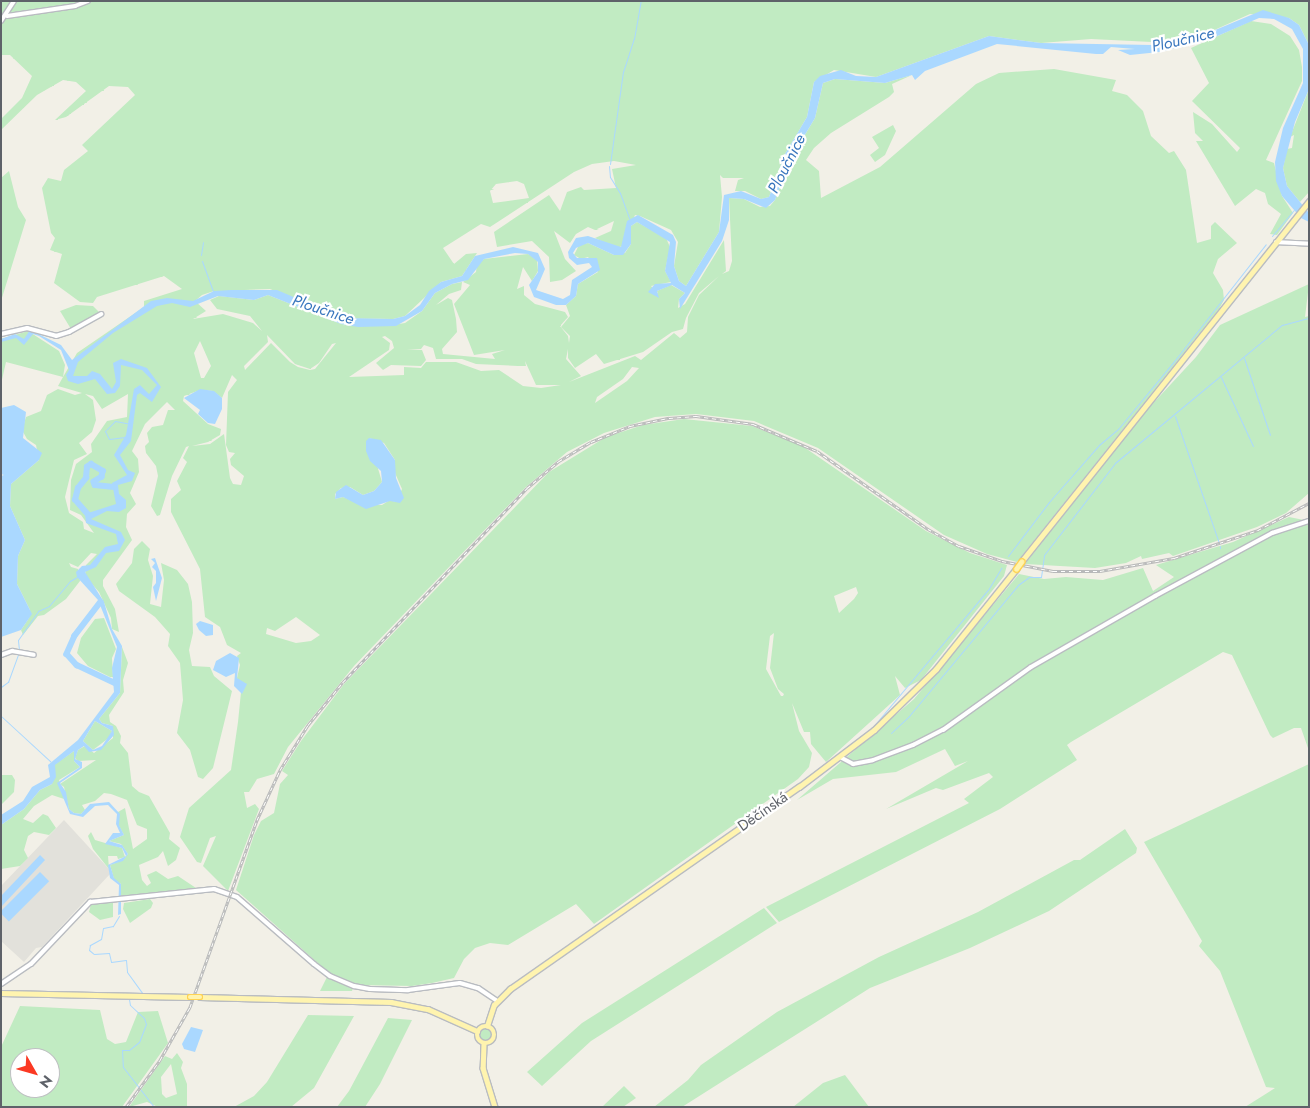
<!DOCTYPE html>
<meta charset="utf-8">
<style>
body{margin:0}
#map{position:relative;width:1310px;height:1108px;overflow:hidden;background:#f2f0e7;font-family:Jost,sans-serif}
div>[style]{position:absolute}
.industrial>*{inset:0;background:#e2e1db}
.green>*{inset:0;background:#c1ebc2}
.round{border-radius:50%}
.water>*{inset:0;background:#aad8ff;transform-origin:0 0}
.stream>*{height:1px;margin:-0.5px;padding:0 0.5px;transform-origin:0.5px;border-radius:0.5px;background:#aad8ff}
.river>*{height:5.5px;margin:-2.75px;padding:0 2.75px;transform-origin:2.75px;border-radius:2.75px;background:#aad8ff}
.roads{filter:drop-shadow(1px 0 #b9bcc1) drop-shadow(-1px 0 #b9bcc1) drop-shadow(0 1px #b9bcc1) drop-shadow(0 -1px #b9bcc1)}
.minor>*{height:4px;margin:-2px;padding:0 2px;transform-origin:2px;border-radius:2px;background:#fff}
.major>*{height:4.5px;margin:-2.25px;padding:0 2.25px;transform-origin:2.25px;border-radius:2.25px;background:#fff4af}
.major>.ring{margin:-2.25px;padding:0;box-sizing:content-box;background:none;border:4.5px solid #fff4af;border-radius:50%}
.rail>*{height:3px;margin-top:-1.5px;transform-origin:0;background:repeating-linear-gradient(90deg,#fff 0 4px,#b8b9ba 0 8px);box-sizing:border-box;border-block:1px solid #b8b9ba}
.bridges{filter:drop-shadow(1px 0 #ffd353) drop-shadow(-1px 0 #ffd353) drop-shadow(0 1px #ffd353) drop-shadow(0 -1px #ffd353)}
.major-bridge>*{height:4.5px;margin:-2.25px;padding:0 2.25px;transform-origin:2.25px;border-radius:2.25px;background:#fff4af}
span{translate:-50% -50%;white-space:nowrap;text-align:center;line-height:1.15;-webkit-text-stroke:4.5px #fff;paint-order:stroke}
.street-label{font-size:15px;color:#5e6269}
.water-label{font-size:16px;color:#3a77be;font-style:italic}
.frame{position:absolute;inset:0;border:2px solid #5e6269;pointer-events:none}
.north{position:absolute;left:10px;top:1048px;width:50px;height:50px;box-sizing:border-box;background:#fff;border:1px solid #bfc0c3;border-radius:50%;rotate:128deg;font-size:14px;font-weight:700;line-height:20px;text-align:center;color:#5e6269}
.north::after{content:'';display:block;margin:auto;width:18px;height:22px;background:#fb3923;clip-path:polygon(50% 0,100% 100%,50% 72%,0 100%)}
</style>
<div id="map">
<div class="industrial">
<div style="clip-path:polygon(64px 820px,109px 869px,110px 874px,42px 947px,36px 948px,24px 962px,1px 941px,1px 886px)"></div>
</div>
<div class="green">
<div style="clip-path:polygon(evenodd,1px 1px,1309px 1px,1309px 45px,1299px 25px,1289px 18px,1250px 14px,1201px 36px,1152px 42px,1091px 39px,1041px 43px,989px 36px,876px 77px,834px 70px,814px 82px,807px 117px,785px 154px,769px 197px,761px 199px,745px 191px,735px 191px,738px 180px,744px 178px,723px 178px,720px 175px,722px 197px,719px 232px,686px 286px,679px 281px,674px 266px,678px 242px,671px 230px,640px 216px,635px 215px,623px 246px,616px 248px,595px 238px,611px 231px,614px 221px,595px 230px,588px 227px,576px 234px,570px 243px,554px 231px,565px 259px,576px 271px,562px 280px,550px 282px,549px 257px,532px 241px,497px 247px,494px 232px,549px 195px,560px 211px,567px 192px,581px 187px,584px 190px,616px 188px,612px 169px,636px 165px,614px 161px,592px 164px,574px 172px,490px 227px,481px 224px,443px 248px,454px 264px,466px 254px,477px 253px,462px 276px,441px 282px,405px 316px,393px 319px,343px 318px,270px 289px,214px 291px,202px 295px,195px 301px,206px 311px,193px 319px,223px 314px,253px 323px,262px 331px,250px 316px,217px 309px,210px 300px,219px 296px,254px 300px,268px 295px,341px 324px,387px 326px,405px 323px,422px 311px,435px 293px,452px 284px,462px 282px,461px 290px,449px 294px,436px 305px,448px 298px,452px 300px,456px 319px,457px 332px,442px 349px,443px 354px,495px 359px,492px 354px,505px 350px,474px 355px,454px 304px,470px 285px,463px 282px,476px 272px,477px 264px,484px 259px,528px 254px,537px 259px,538px 271px,532px 281px,523px 267px,517px 289px,524px 286px,524px 295px,535px 304px,565px 312px,568px 317px,560px 326px,568px 336px,569px 343px,570px 336px,561px 327px,570px 316px,566px 305px,576px 296px,578px 284px,598px 272px,588px 257px,581px 259px,574px 255px,579px 245px,588px 243px,614px 255px,625px 253px,631px 244px,631px 226px,637px 222px,666px 238px,670px 247px,665px 271px,671px 282px,651px 286px,658px 294px,657px 291px,671px 285px,685px 293px,679px 299px,678px 308px,685px 304px,724px 240px,726px 271px,722px 274px,729px 271px,732px 261px,729px 198px,744px 199px,760px 207px,770px 206px,775px 200px,791px 158px,815px 118px,823px 83px,835px 79px,885px 83px,912px 75px,892px 84px,894px 92px,889px 97px,831px 133px,814px 148px,806px 160px,819px 171px,821px 198px,880px 167px,976px 84px,999px 73px,1054px 69px,1116px 80px,1112px 91px,1127px 95px,1143px 111px,1151px 136px,1169px 153px,1174px 151px,1186px 170px,1197px 243px,1211px 239px,1211px 226px,1215px 222px,1237px 243px,1218px 259px,1213px 273px,1223px 290px,1224px 300px,1219px 309px,1017px 562px,987px 554px,944px 535px,818px 448px,754px 421px,696px 414px,655px 417px,604px 433px,567px 452px,526px 487px,354px 666px,288px 747px,274px 774px,257px 779px,249px 792px,244px 792px,247px 808px,255px 804px,259px 809px,228px 891px,203px 866px,216px 836px,210px 838px,201px 863px,197px 862px,180px 837px,189px 808px,231px 770px,238px 722px,241px 692px,237px 678px,240px 665px,237px 656px,241px 653px,227px 645px,220px 627px,205px 617px,200px 569px,171px 512px,171px 499px,181px 490px,177px 481px,187px 462px,183px 458px,189px 446px,186px 447px,172px 476px,160px 515px,157px 516px,151px 506px,158px 476px,156px 466px,146px 453px,145px 446px,149px 442px,147px 433px,152px 427px,163px 425px,168px 410px,175px 410px,167px 402px,145px 424px,132px 451px,138px 459px,139px 472px,130px 493px,136px 504px,127px 514px,126px 527px,132px 540px,103px 580px,103px 586px,115px 609px,119px 632px,112px 629px,111px 618px,99px 592px,85px 576px,86px 565px,97px 554px,91px 553px,78px 567px,69px 563px,71px 567px,78px 569px,80px 581px,66px 599px,44px 615px,38px 616px,23px 635px,21px 630px,29px 618px,30px 610px,17px 584px,18px 556px,25px 540px,10px 506px,11px 484px,39px 460px,36px 445px,27px 439px,22px 430px,26px 417px,41px 411px,47px 395px,58px 389px,75px 395px,82px 393px,58px 386px,63px 377px,6px 362px,1px 384px,1px 339px,28px 331px,59px 351px,65px 365px,63px 377px,77px 353px,144px 307px,144px 301px,182px 289px,164px 276px,97px 297px,93px 303px,80px 302px,54px 283px,62px 254px,50px 250px,55px 238px,51px 233px,42px 188px,48px 178px,61px 181px,64px 170px,88px 151px,82px 145px,135px 95px,128px 87px,109px 86px,66px 117px,55px 120px,86px 91px,76px 82px,63px 80px,37px 95px,1px 130px,1px 119px,22px 98px,32px 76px,10px 55px,1px 55px,1px 1px,517px 181px,524px 184px,529px 198px,493px 203px,490px 191px,496px 184px,517px 181px,1px 1px,719px 276px,699px 295px,688px 317px,687px 332px,680px 338px,674px 333px,641px 360px,635px 356px,569px 382px,581px 376px,566px 359px,568px 349px,568px 358px,575px 368px,596px 354px,604px 364px,643px 352px,672px 332px,683px 329px,686px 318px,699px 293px,719px 276px,1px 1px,267px 335px,295px 364px,310px 369px,319px 363px,332px 344px,336px 343px,315px 369px,310px 370px,298px 367px,290px 362px,271px 343px,245px 370px,244px 366px,268px 342px,267px 335px,1px 1px,385px 336px,392px 341px,394px 348px,376px 363px,383px 370px,391px 365px,421px 366px,426px 360px,422px 350px,407px 350px,421px 349px,424px 345px,433px 348px,436px 359px,462px 359px,476px 364px,518px 366px,526px 366px,525px 361px,536px 385px,561px 385px,541px 388px,523px 386px,499px 370px,481px 371px,456px 362px,426px 362px,421px 368px,404px 367px,404px 375px,349px 377px,389px 350px,390px 343px,382px 337px,385px 336px,1px 1px,200px 341px,211px 366px,204px 378px,201px 378px,194px 353px,200px 341px,1px 1px,632px 367px,639px 368px,627px 381px,595px 403px,597px 397px,623px 379px,632px 367px,1px 1px,232px 375px,237px 380px,228px 392px,226px 445px,229px 452px,235px 453px,230px 459px,231px 465px,244px 476px,241px 485px,233px 484px,230px 478px,224px 434px,210px 444px,192px 446px,208px 442px,220px 435px,221px 429px,208px 424px,183px 401px,184px 396px,200px 390px,213px 391px,222px 398px,232px 375px,1px 1px,85px 394px,93px 396px,102px 409px,128px 394px,127px 417px,107px 421px,91px 444px,92px 452px,76px 464px,71px 480px,70px 510px,81px 515px,94px 533px,84px 529px,83px 522px,69px 513px,65px 497px,74px 460px,87px 454px,79px 443px,92px 432px,96px 420px,93px 400px,85px 394px,1px 1px,369px 438px,384px 443px,395px 460px,395px 473px,402px 489px,396px 502px,390px 500px,382px 505px,363px 505px,343px 497px,335px 499px,335px 494px,341px 488px,350px 487px,363px 495px,374px 491px,382px 482px,369px 438px,1px 1px,296px 617px,320px 635px,311px 641px,296px 643px,266px 634px,267px 628px,275px 631px,296px 617px)"></div>
<div style="clip-path:polygon(1251px 21px,1271px 24px,1290px 36px,1299px 50px,1302px 67px,1302px 81px,1266px 160px,1274px 163px,1282px 196px,1293px 213px,1277px 235px,1270px 234px,1281px 214px,1268px 204px,1265px 193px,1256px 189px,1235px 206px,1196px 141px,1203px 141px,1195px 133px,1193px 112px,1212px 124px,1237px 152px,1240px 148px,1192px 101px,1209px 83px,1191px 48px)"></div>
<div style="clip-path:polygon(1309px 89px,1309px 192px,1300px 202px,1287px 186px,1283px 168px,1287px 149px,1292px 148px,1294px 135px,1290px 137px)"></div>
<div style="clip-path:polygon(893px 125px,896px 131px,885px 155px,875px 162px,870px 155px,879px 148px,872px 137px)"></div>
<div style="clip-path:polygon(9px 171px,18px 207px,26px 220px,1px 301px,1px 178px)"></div>
<div style="clip-path:polygon(1309px 284px,1305px 317px,1309px 316px,1309px 493px,1286px 513px,1257px 527px,1173px 556px,1169px 553px,1142px 559px,1141px 556px,1126px 563px,1095px 568px,1025px 564px,1146px 411px,1196px 357px,1220px 325px)"></div>
<div style="clip-path:polygon(76px 305px,93px 306px,99px 312px,71px 329px,60px 311px)"></div>
<div style="clip-path:polygon(evenodd,684px 419px,752px 426px,801px 445px,926px 531px,970px 553px,1007px 565px,1004px 576px,921px 680px,905px 688px,895px 676px,900px 695px,826px 762px,811px 744px,810px 732px,804px 732px,792px 703px,799px 731px,812px 753px,809px 767px,798px 779px,594px 924px,576px 904px,508px 945px,490px 943px,475px 948px,464px 959px,454px 978px,432px 983px,412px 986px,356px 985px,330px 974px,236px 890px,254px 835px,261px 821px,274px 813px,280px 784px,288px 775px,282px 771px,301px 741px,344px 684px,549px 472px,606px 437px,643px 425px,684px 419px,856px 587px,858px 593px,854px 599px,839px 613px,834px 596px,856px 587px,684px 419px,774px 633px,770px 668px,778px 689px,784px 694px,783px 696px,781px 696px,766px 669px,770px 636px,774px 633px)"></div>
<div style="clip-path:polygon(1289px 517px,1309px 521px,1309px 751px,1301px 728px,1294px 728px,1273px 738px,1270px 735px,1232px 655px,1223px 652px,1071px 742px,1067px 745px,1077px 760px,1000px 809px,779px 922px,766px 907px,969px 803px,964px 799px,993px 777px,989px 773px,943px 790px,936px 788px,886px 809px,968px 761px,955px 766px,945px 749px,896px 772px,833px 779px,797px 800px,914px 699px,1019px 574px,1044px 579px,1066px 577px,1103px 580px,1143px 568px,1153px 591px,1174px 577px,1156px 565px,1233px 542px)"></div>
<div style="clip-path:polygon(142px 541px,150px 549px,148px 560px,153px 576px,150px 604px,161px 607px,164px 580px,161px 563px,177px 570px,188px 584px,192px 602px,193px 633px,189px 650px,192px 666px,210px 667px,214px 676px,232px 691px,213px 768px,203px 779px,198px 777px,190px 750px,177px 733px,183px 700px,180px 663px,168px 646px,170px 634px,155px 617px,119px 591px,116px 584px,132px 563px,134px 549px)"></div>
<div style="clip-path:polygon(104px 618px,116px 649px,112px 658px,113px 677px,110px 677px,88px 666px,77px 653px,81px 638px,95px 619px)"></div>
<div style="clip-path:polygon(122px 647px,128px 663px,123px 680px,124px 692px,109px 715px,110px 722px,116px 726px,121px 736px,120px 743px,128px 753px,132px 786px,139px 792px,149px 796px,170px 833px,169px 839px,180px 848px,176px 860px,168px 866px,163px 851px,158px 857px,139px 865px,142px 880px,147px 886px,151px 883px,147px 875px,156px 871px,168px 879px,178px 876px,196px 888px,121px 896px,121px 884px,114px 879px,110px 865px,123px 860px,128px 854px,121px 844px,109px 841px,124px 835px,119px 826px,118px 812px,125px 808px,133px 849px,147px 839px,147px 829px,137px 825px,127px 800px,111px 794px,104px 793px,95px 801px,82px 805px,85px 810px,81px 814px,74px 813px,69px 809px,64px 787px,60px 784px,96px 760px,78px 761px,75px 758px,78px 750px,85px 746px,94px 753px,113px 738px,113px 726px,102px 723px,99px 719px,120px 693px)"></div>
<div style="clip-path:polygon(95px 721px,112px 731px,110px 737px,93px 750px,83px 741px)"></div>
<div style="clip-path:polygon(74px 751px,74px 761px,80px 767px,59px 780px,64px 799px,52px 795px,34px 806px,23px 819px,33px 823px,43px 814px,48px 816px,56px 828px,49px 835px,34px 832px,28px 836px,24px 850px,28px 858px,20px 866px,1px 869px,1px 825px,24px 809px,40px 790px,52px 784px,54px 765px)"></div>
<div style="clip-path:polygon(1309px 764px,1309px 1107px,1245px 1107px,1275px 1088px,1266px 1087px,1220px 971px,1199px 946px,1202px 941px,1144px 842px)"></div>
<div style="clip-path:polygon(1px 775px,12px 775px,15px 780px,14px 792px,1px 805px)"></div>
<div style="clip-path:polygon(1125px 829px,1137px 848px,1136px 853px,1049px 911px,970px 948px,870px 988px,682px 1107px,654px 1107px,688px 1080px,701px 1065px,777px 1012px,879px 957px,978px 912px,1074px 860px,1080px 860px)"></div>
<div style="clip-path:polygon(91px 832px,95px 840px,122px 848px,125px 857px,118px 859px,117px 856px,108px 856px,109px 869px,93px 849px,88px 836px)"></div>
<div style="clip-path:polygon(150px 899px,153px 903px,151px 908px,130px 923px,123px 909px,124px 903px)"></div>
<div style="clip-path:polygon(113px 901px,113px 917px,100px 920px,89px 912px,91px 904px)"></div>
<div style="clip-path:polygon(764px 908px,777px 923px,591px 1041px,542px 1086px,527px 1072px,582px 1023px)"></div>
<div style="clip-path:polygon(327px 977px,353px 988px,352px 991px,320px 991px)"></div>
<div style="clip-path:polygon(evenodd,20px 1006px,100px 1010px,107px 1039px,115px 1044px,126px 1042px,138px 1012px,158px 1011px,168px 1043px,122px 1107px,1px 1107px,1px 1047px,20px 1006px,20px 1058px,50px 1058px,50px 1088px,20px 1088px,20px 1058px)"></div>
<div style="clip-path:polygon(308px 1015px,354px 1016px,314px 1088px,291px 1107px,234px 1107px,254px 1096px,267px 1082px)"></div>
<div style="clip-path:polygon(388px 1018px,412px 1020px,380px 1084px,365px 1107px,337px 1107px,349px 1091px)"></div>
<div class="round" style="left:479px;top:1028px;width:14px;height:14px"></div>
<div style="clip-path:polygon(evenodd,177px 1053px,183px 1062px,181px 1068px,187px 1084px,187px 1107px,158px 1107px,147px 1102px,129px 1107px,165px 1056px,172px 1059px,177px 1053px,171px 1064px,177px 1094px,166px 1098px,162px 1094px,161px 1077px,171px 1064px)"></div>
<div style="clip-path:polygon(845px 1075px,869px 1107px,793px 1107px,823px 1083px)"></div>
<div style="clip-path:polygon(624px 1086px,636px 1098px,623px 1107px,602px 1107px)"></div>
</div>
<div class="water">
<div style="clip-path:polygon(evenodd,1263px 10px,1289px 18px,1299px 25px,1309px 45px,1309px 89px,1295px 122px,1283px 168px,1287px 186px,1309px 213px,1309px 222px,1301px 218px,1282px 196px,1276px 181px,1275px 162px,1283px 128px,1303px 83px,1303px 49px,1292px 29px,1274px 19px,1259px 18px,1206px 41px,1159px 52px,1130px 55px,1118px 50px,1135px 49px,1111px 47px,1103px 54px,1096px 54px,997px 44px,925px 71px,915px 80px,912px 75px,885px 83px,835px 79px,823px 83px,815px 118px,791px 158px,775px 200px,766px 208px,744px 199px,729px 198px,729px 220px,722px 241px,680px 309px,679px 299px,685px 293px,672px 285px,657px 291px,659px 298px,648px 292px,655px 284px,671px 283px,665px 271px,670px 242px,637px 222px,631px 226px,631px 244px,623px 255px,614px 255px,588px 243px,576px 248px,573px 253px,577px 258px,597px 258px,600px 270px,578px 284px,576px 296px,566px 305px,556px 305px,534px 297px,529px 285px,538px 272px,538px 262px,528px 254px,515px 253px,484px 259px,468px 280px,452px 284px,435px 293px,422px 311px,396px 326px,358px 327px,341px 324px,268px 295px,254px 300px,218px 296px,190px 307px,172px 303px,157px 306px,113px 333px,78px 362px,73px 376px,87px 376px,92px 371px,100px 374px,112px 389px,116px 382px,113px 363px,121px 359px,147px 368px,161px 387px,152px 402px,140px 393px,137px 395px,131px 441px,120px 455px,128px 470px,135px 473px,132px 481px,118px 485px,119px 494px,126px 500px,126px 508px,119px 512px,107px 511px,91px 519px,121px 532px,125px 540px,119px 551px,106px 553px,96px 567px,85px 572px,104px 602px,112px 629px,122px 646px,120px 693px,99px 719px,102px 723px,113px 726px,114px 735px,101px 750px,89px 752px,84px 746px,78px 750px,75px 759px,82px 762px,82px 768px,60px 783px,66px 792px,69px 809px,74px 813px,81px 814px,90px 804px,109px 802px,120px 814px,119px 825px,124px 835px,109px 841px,122px 845px,128px 854px,123px 861px,110px 865px,114px 878px,121px 884px,121px 914px,118px 915px,119px 885px,110px 878px,108px 865px,126px 856px,122px 848px,105px 844px,113px 833px,120px 833px,116px 824px,117px 814px,108px 805px,95px 806px,83px 817px,70px 814px,57px 783px,80px 767px,74px 761px,74px 751px,55px 765px,56px 777px,52px 784px,40px 790px,24px 809px,1px 825px,1px 815px,23px 801px,32px 787px,50px 777px,48px 765px,78px 740px,114px 692px,112px 668px,117px 647px,98px 600px,77px 577px,76px 572px,82px 566px,90px 565px,105px 547px,118px 544px,116px 534px,86px 523px,85px 514px,116px 504px,112px 483px,127px 475px,114px 455px,126px 435px,134px 389px,140px 385px,149px 394px,157px 385px,142px 370px,121px 365px,120px 386px,115px 393px,107px 394px,95px 379px,78px 384px,68px 381px,66px 375px,69px 370px,61px 350px,39px 336px,33px 334px,24px 345px,16px 338px,1px 342px,1px 339px,15px 334px,24px 339px,30px 330px,61px 345px,72px 360px,151px 301px,167px 298px,193px 301px,214px 291px,231px 290px,277px 290px,343px 318px,393px 319px,405px 316px,420px 305px,429px 291px,441px 282px,462px 276px,475px 256px,513px 247px,538px 253px,545px 269px,536px 290px,563px 299px,570px 295px,572px 280px,592px 267px,589px 263px,577px 265px,569px 258px,568px 252px,576px 238px,588px 236px,621px 247px,627px 221px,638px 215px,673px 235px,676px 242px,674px 266px,679px 281px,686px 286px,719px 232px,724px 195px,741px 191px,761px 199px,769px 197px,785px 154px,807px 117px,814px 82px,820px 76px,841px 70px,856px 76px,876px 77px,989px 36px,1041px 43px,1152px 45px,1201px 36px,1263px 10px,95px 721px,112px 731px,102px 746px,93px 750px,83px 741px,95px 721px)"></div>
<div style="clip-path:polygon(200px 389px,214px 391px,222px 398px,222px 409px,215px 424px,208px 423px,198px 414px,200px 410px,184px 398px)"></div>
<div style="clip-path:polygon(14px 405px,26px 412px,23px 438px,42px 453px,39px 460px,11px 484px,10px 506px,25px 540px,18px 556px,17px 584px,32px 614px,21px 630px,1px 637px,1px 476px,4px 475px,1px 474px,1px 408px)"></div>
<div style="clip-path:polygon(369px 438px,381px 440px,395px 460px,396px 478px,404px 498px,400px 503px,390px 501px,366px 509px,343px 497px,335px 499px,336px 492px,346px 485px,363px 495px,374px 491px,382px 482px,381px 471px,370px 461px,366px 451px,366px 441px)"></div>
<div style="clip-path:polygon(155px 558px,162px 578px,156px 601px,153px 587px,156px 583px,156px 571px,152px 567px,155px 563px,151px 559px)"></div>
<div style="clip-path:polygon(200px 621px,213px 625px,213px 635px,206px 636px,199px 630px,196px 624px)"></div>
<div style="clip-path:polygon(230px 653px,239px 658px,237px 678px,247px 684px,242px 694px,234px 686px,235px 673px,226px 677px,213px 670px,216px 661px)"></div>
<div style="clip-path:polygon(40px 855px,45px 860px,1px 907px,1px 896px)"></div>
<div style="left:40px;top:872px;width:13px;height:57px;rotate:45deg"></div>
<div style="clip-path:polygon(191px 1027px,203px 1030px,195px 1052px,184px 1049px,182px 1044px)"></div>
</div>
<div class="stream">
<div style="left:610px;top:164px;width:93px;rotate:-82deg"></div>
<div style="left:623px;top:72px;width:35px;rotate:-72deg"></div>
<div style="left:634px;top:39px;width:39px;rotate:-80deg"></div>
<div style="left:609px;top:166px;width:11px;rotate:85deg"></div>
<div style="left:610px;top:177px;width:19px;rotate:58deg"></div>
<div style="left:620px;top:193px;width:27px;rotate:70deg"></div>
<div style="left:1272px;top:236px;width:34px;rotate:-50deg"></div>
<div style="left:201px;top:255px;width:13px;rotate:-81deg"></div>
<div style="left:202px;top:261px;width:33px;rotate:70deg"></div>
<div style="left:1244px;top:358px;width:81px;rotate:71.3deg"></div>
<div style="left:1221px;top:377px;width:76px;rotate:65.1deg"></div>
<div style="left:1175px;top:416px;width:134px;rotate:70.9deg"></div>
<div style="left:125px;top:437px;width:16px;rotate:173deg"></div>
<div style="left:109px;top:439px;width:9px;rotate:-117deg"></div>
<div style="left:105px;top:431px;width:14px;rotate:-45deg"></div>
<div style="left:115px;top:421px;width:15px;rotate:11deg"></div>
<div style="left:1220px;top:546px;width:2px;rotate:90deg"></div>
<div style="left:1008px;top:556px;width:68px;rotate:-52.8deg"></div>
<div style="left:1049px;top:502px;width:76px;rotate:-48.7deg"></div>
<div style="left:1099px;top:445px;width:25px;rotate:-40deg"></div>
<div style="left:1118px;top:429px;width:89px;rotate:-50.4deg"></div>
<div style="left:1175px;top:360px;width:147px;rotate:-51.9deg"></div>
<div style="left:19px;top:650px;width:10px;rotate:-96deg"></div>
<div style="left:18px;top:640px;width:35px;rotate:-55deg"></div>
<div style="left:38px;top:611px;width:12px;rotate:-24deg"></div>
<div style="left:49px;top:606px;width:33px;rotate:-50deg"></div>
<div style="left:70px;top:581px;width:8px;rotate:-30deg"></div>
<div style="left:1px;top:687px;width:9px;rotate:-36deg"></div>
<div style="left:8px;top:682px;width:30px;rotate:-70deg"></div>
<div style="left:1px;top:716px;width:67px;rotate:42.6deg"></div>
<div style="left:872px;top:728px;width:180px;rotate:-50deg"></div>
<div style="left:988px;top:590px;width:26px;rotate:-59deg"></div>
<div style="left:891px;top:733px;width:25px;rotate:-43deg"></div>
<div style="left:909px;top:716px;width:170px;rotate:-50.2deg"></div>
<div style="left:1018px;top:585px;width:14px;rotate:-36deg"></div>
<div style="left:1029px;top:577px;width:12px"></div>
<div style="left:1041px;top:577px;width:22px;rotate:-82deg"></div>
<div style="left:1044px;top:555px;width:116px;rotate:-52.3deg"></div>
<div style="left:1115px;top:463px;width:217px;rotate:-39.6deg"></div>
<div style="left:1282px;top:325px;width:28px;rotate:-15deg"></div>
<div style="left:119px;top:916px;width:12px;rotate:121deg"></div>
<div style="left:113px;top:926px;width:10px;rotate:169deg"></div>
<div style="left:103px;top:928px;width:11px;rotate:100deg"></div>
<div style="left:101px;top:939px;width:13px;rotate:151deg"></div>
<div style="left:90px;top:945px;width:5px;rotate:101deg"></div>
<div style="left:89px;top:950px;width:6px;rotate:39deg"></div>
<div style="left:94px;top:954px;width:15px;rotate:-4deg"></div>
<div style="left:109px;top:953px;width:9px;rotate:77deg"></div>
<div style="left:111px;top:962px;width:15px;rotate:-8deg"></div>
<div style="left:126px;top:960px;width:12px;rotate:85deg"></div>
<div style="left:127px;top:972px;width:27px;rotate:54deg"></div>
<div style="left:129px;top:999px;width:6px;rotate:81deg"></div>
<div style="left:130px;top:1005px;width:19px;rotate:43deg"></div>
<div style="left:144px;top:1018px;width:6px;rotate:72deg"></div>
<div style="left:146px;top:1024px;width:19px;rotate:111deg"></div>
<div style="left:139px;top:1042px;width:13px;rotate:141deg"></div>
<div style="left:129px;top:1050px;width:7px;rotate:180deg"></div>
<div style="left:122px;top:1050px;width:17px;rotate:87deg"></div>
<div style="left:123px;top:1067px;width:51px;rotate:52.2deg"></div>
</div>
<div class="river">
<div style="left:89px;top:516px;width:21px;rotate:-131deg"></div>
<div style="left:75px;top:500px;width:12px;rotate:-76deg"></div>
<div style="left:78px;top:488px;width:13px;rotate:-51deg"></div>
<div style="left:86px;top:478px;width:11px;rotate:-85deg"></div>
<div style="left:87px;top:467px;width:5px;rotate:-37deg"></div>
<div style="left:91px;top:464px;width:14px;rotate:30deg"></div>
<div style="left:103px;top:471px;width:6px;rotate:99deg"></div>
<div style="left:102px;top:477px;width:9px;rotate:148deg"></div>
<div style="left:94px;top:482px;width:3px;rotate:72deg"></div>
<div style="left:95px;top:485px;width:19px;rotate:6deg"></div>
<div style="left:101px;top:602px;width:43px;rotate:127.4deg"></div>
<div style="left:75px;top:636px;width:20px;rotate:114deg"></div>
<div style="left:67px;top:654px;width:15px;rotate:48deg"></div>
<div style="left:77px;top:665px;width:44px;rotate:25.4deg"></div>
</div>
<div class="roads">
<div class="minor">
<div style="left:7px;top:16px;width:69px;rotate:-8.4deg"></div>
<div style="left:75px;top:6px;width:14px;rotate:-21deg"></div>
<div style="left:1px;top:21px;width:24px;rotate:-57deg"></div>
<div style="left:1276px;top:242px;width:33px;rotate:3deg"></div>
<div style="left:1px;top:334px;width:27px;rotate:-13deg"></div>
<div style="left:27px;top:328px;width:30px;rotate:15deg"></div>
<div style="left:56px;top:336px;width:14px;rotate:-17deg"></div>
<div style="left:69px;top:332px;width:37px;rotate:-29deg"></div>
<div style="left:1px;top:655px;width:12px;rotate:-20deg"></div>
<div style="left:12px;top:651px;width:22px;rotate:10deg"></div>
<div style="left:840px;top:757px;width:15px;rotate:28deg"></div>
<div style="left:853px;top:764px;width:20px;rotate:-11deg"></div>
<div style="left:873px;top:760px;width:43px;rotate:-20.6deg"></div>
<div style="left:913px;top:745px;width:34px;rotate:-27deg"></div>
<div style="left:943px;top:730px;width:108px;rotate:-35.6deg"></div>
<div style="left:1031px;top:667px;width:143px;rotate:-29.8deg"></div>
<div style="left:1155px;top:596px;width:133px;rotate:-28.3deg"></div>
<div style="left:1272px;top:533px;width:39px;rotate:-18deg"></div>
<div style="left:1px;top:984px;width:36px;rotate:-34deg"></div>
<div style="left:31px;top:964px;width:86px;rotate:-46.4deg"></div>
<div style="left:90px;top:902px;width:125px;rotate:-6deg"></div>
<div style="left:214px;top:889px;width:24px;rotate:19deg"></div>
<div style="left:237px;top:897px;width:102px;rotate:41deg"></div>
<div style="left:314px;top:964px;width:20px;rotate:37deg"></div>
<div style="left:330px;top:976px;width:26px;rotate:23deg"></div>
<div style="left:354px;top:986px;width:16px;rotate:11deg"></div>
<div style="left:370px;top:989px;width:38px;rotate:2deg"></div>
<div style="left:408px;top:990px;width:52px;rotate:-7.7deg"></div>
<div style="left:460px;top:983px;width:19px;rotate:16deg"></div>
<div style="left:478px;top:988px;width:23px;rotate:34deg"></div>
</div>
<div class="major">
<div style="left:1021px;top:562px;width:462px;rotate:-51.4deg"></div>
<div style="left:1px;top:993px;width:189px;rotate:1.2deg"></div>
<div style="left:200px;top:997px;width:191px;rotate:1.5deg"></div>
<div style="left:391px;top:1002px;width:38px;rotate:11deg"></div>
<div style="left:428px;top:1009px;width:54px;rotate:24.2deg"></div>
<div class="ring" style="left:477px;top:1026px;width:13.5px;height:13.5px"></div>
<div style="left:487px;top:1026px;width:22px;rotate:-72deg"></div>
<div style="left:494px;top:1005px;width:23px;rotate:-45deg"></div>
<div style="left:510px;top:989px;width:353px;rotate:-35deg"></div>
<div style="left:799px;top:787px;width:94px;rotate:-37.2deg"></div>
<div style="left:874px;top:730px;width:87px;rotate:-44.5deg"></div>
<div style="left:936px;top:669px;width:128px;rotate:-51.3deg"></div>
<div style="left:484px;top:1044px;width:24px;rotate:92deg"></div>
<div style="left:483px;top:1068px;width:41px;rotate:72.9deg"></div>
</div>
</div>
<div class="rail">
<div style="left:126px;top:1107px;width:58px;rotate:-54.1deg"></div>
<div style="left:160px;top:1060px;width:61px;rotate:-60.5deg"></div>
<div style="left:190px;top:1007px;width:199px;rotate:-70.3deg"></div>
<div style="left:257px;top:820px;width:55px;rotate:-65.3deg"></div>
<div style="left:280px;top:770px;width:53px;rotate:-58.1deg"></div>
<div style="left:308px;top:725px;width:55px;rotate:-50.9deg"></div>
<div style="left:343px;top:682px;width:267px;rotate:-46.5deg"></div>
<div style="left:527px;top:488px;width:42px;rotate:-40.2deg"></div>
<div style="left:559px;top:461px;width:37px;rotate:-31deg"></div>
<div style="left:591px;top:442px;width:42px;rotate:-22.3deg"></div>
<div style="left:630px;top:426px;width:40px;rotate:-12deg"></div>
<div style="left:669px;top:418px;width:27px;rotate:-4deg"></div>
<div style="left:696px;top:416px;width:58px;rotate:8deg"></div>
<div style="left:753px;top:424px;width:69px;rotate:22.9deg"></div>
<div style="left:817px;top:451px;width:136px;rotate:35.1deg"></div>
<div style="left:928px;top:529px;width:35px;rotate:29deg"></div>
<div style="left:959px;top:546px;width:46px;rotate:19.2deg"></div>
<div style="left:1002px;top:561px;width:52px;rotate:11.1deg"></div>
<div style="left:1053px;top:571px;width:47px"></div>
<div style="left:1100px;top:571px;width:75px;rotate:-10deg"></div>
<div style="left:1174px;top:558px;width:89px;rotate:-18.4deg"></div>
<div style="left:1258px;top:530px;width:58px;rotate:-27.9deg"></div>
</div>
<div class="bridges">
<div class="major-bridge">
<div style="left:1016px;top:569px;width:9px;rotate:-54deg"></div>
<div style="left:190px;top:997px;width:10px"></div>
</div>
</div>
<div class="street-label">
<span style="left:763px;top:812px;rotate:-35deg">Děčínská</span>
</div>
<div class="water-label">
<span style="left:1183px;top:40px;rotate:-13deg">Ploučnice</span>
<span style="left:787px;top:164px;rotate:-63deg">Ploučnice</span>
<span style="left:323px;top:310px;rotate:18deg">Ploučnice</span>
</div>
<div class="frame"></div>
<div class="north">N</div>
</div>
